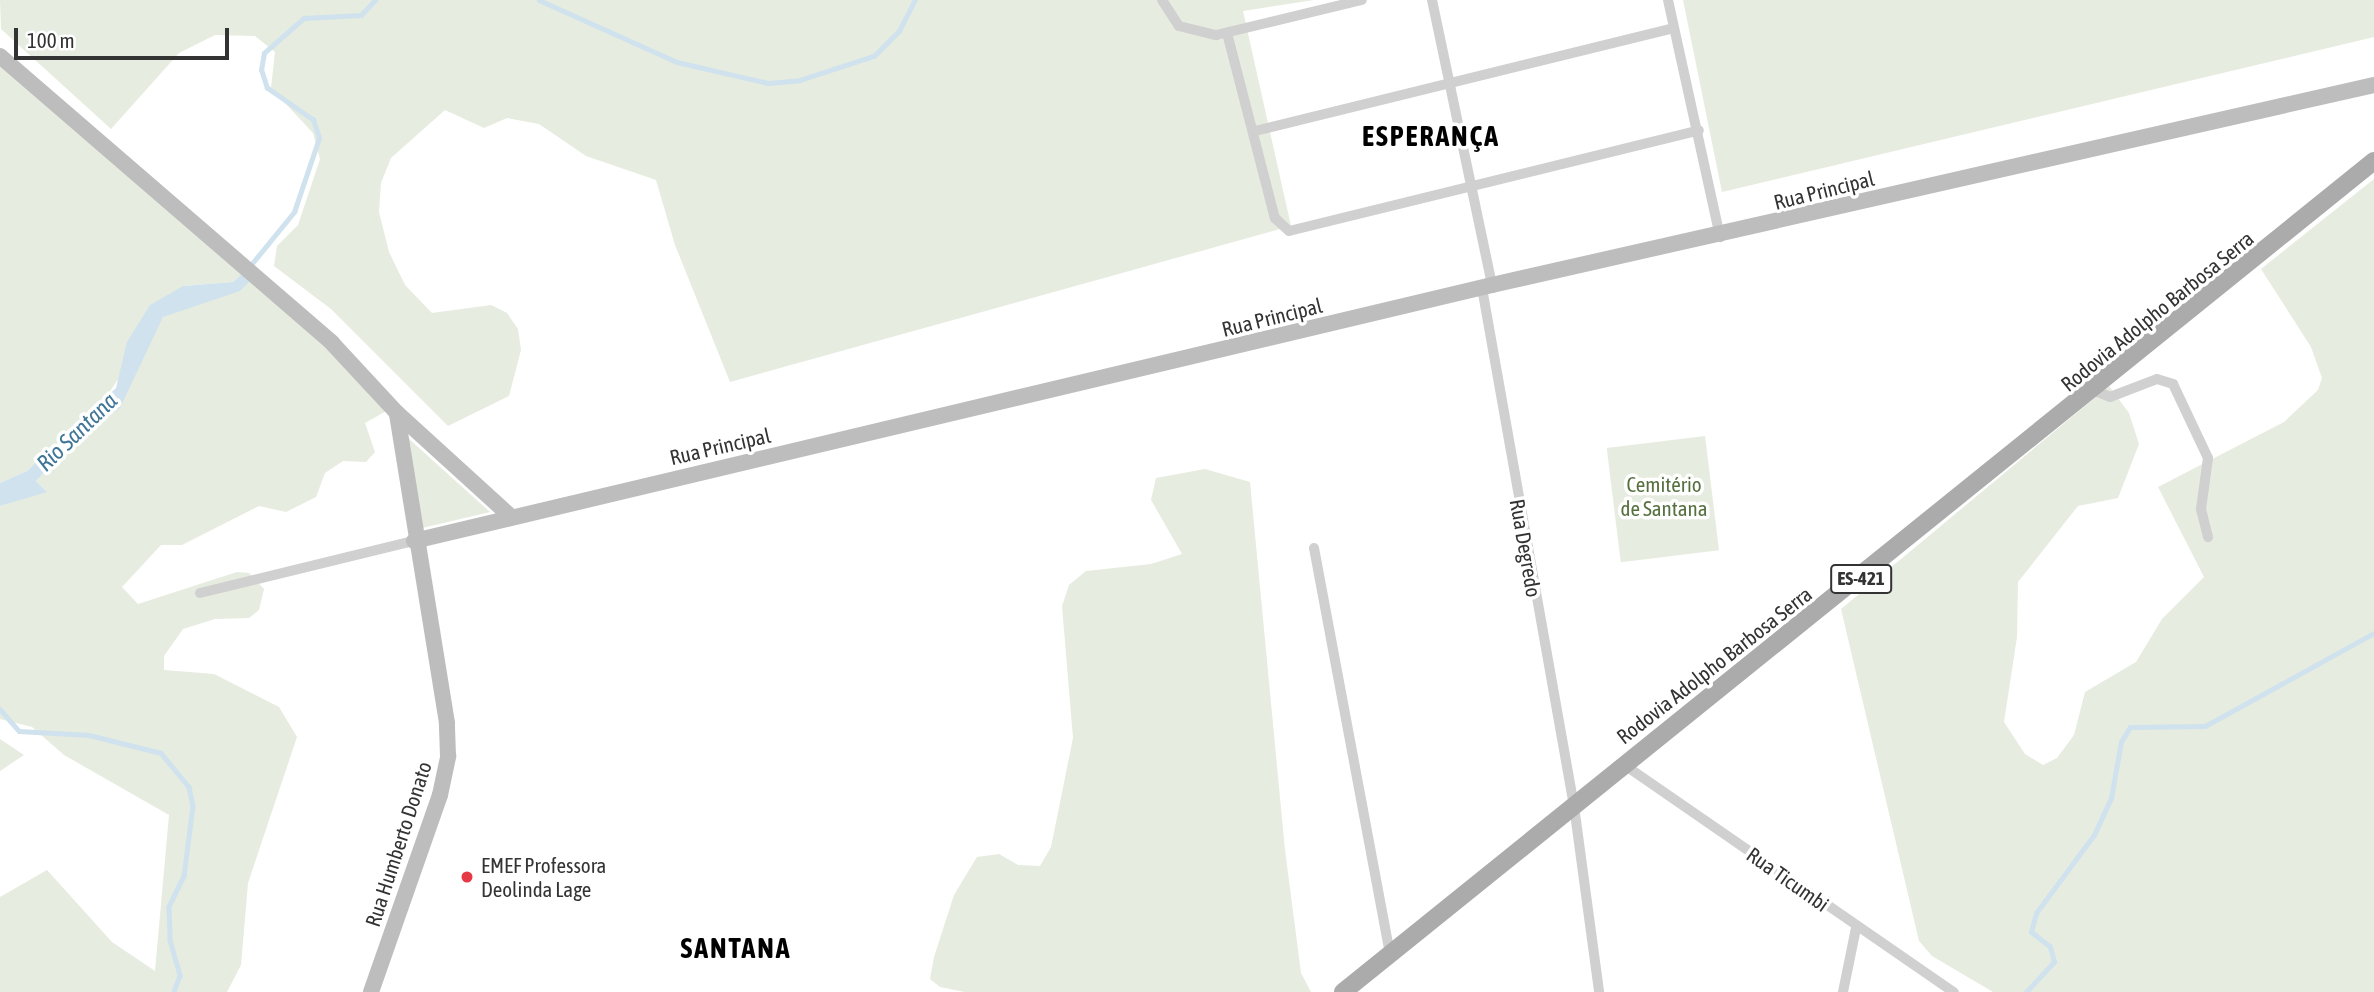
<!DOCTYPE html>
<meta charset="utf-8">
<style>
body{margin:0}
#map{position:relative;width:2374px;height:992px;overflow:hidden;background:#fff;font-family:"Asap Condensed",sans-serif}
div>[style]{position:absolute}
.green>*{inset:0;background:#e6ecdf;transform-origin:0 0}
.water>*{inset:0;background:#cfe2ee}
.stream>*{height:4.5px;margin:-2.25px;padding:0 2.25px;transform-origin:2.25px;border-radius:2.25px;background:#cfe2ee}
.minor>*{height:10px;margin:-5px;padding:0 5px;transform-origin:5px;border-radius:5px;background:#d0d0d0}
.secondary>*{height:16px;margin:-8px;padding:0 8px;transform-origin:8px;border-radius:8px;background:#bdbdbd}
.primary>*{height:18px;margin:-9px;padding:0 9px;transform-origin:9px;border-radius:9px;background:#ababab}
.dots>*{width:19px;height:19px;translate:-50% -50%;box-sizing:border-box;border:4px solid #fff;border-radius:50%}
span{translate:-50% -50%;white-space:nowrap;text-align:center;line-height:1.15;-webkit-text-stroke:7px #fff;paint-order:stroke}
.shield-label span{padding:2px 5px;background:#fff;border:2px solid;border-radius:5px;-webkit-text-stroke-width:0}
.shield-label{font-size:19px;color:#333;font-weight:700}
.street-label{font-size:21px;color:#333}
.park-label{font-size:21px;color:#56703f}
.poi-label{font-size:21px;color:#333}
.left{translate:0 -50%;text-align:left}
.water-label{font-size:23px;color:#3f7597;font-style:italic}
.district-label{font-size:28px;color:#000;font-weight:700;letter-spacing:2px}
.scale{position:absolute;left:14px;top:28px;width:215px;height:32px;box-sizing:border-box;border:4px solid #333;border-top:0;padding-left:9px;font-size:21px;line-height:24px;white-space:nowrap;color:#333;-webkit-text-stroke:5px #fff;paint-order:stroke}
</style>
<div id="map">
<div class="green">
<div style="clip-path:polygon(0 0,1314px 0,1243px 11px,1291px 226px,730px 382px,675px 245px,656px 180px,586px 156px,539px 124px,507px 118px,484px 128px,445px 110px,391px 158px,381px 183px,379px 212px,389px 252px,405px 285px,432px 313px,491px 305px,507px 313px,518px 329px,521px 350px,509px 396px,448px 426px,331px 309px,274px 266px,277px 246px,298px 225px,320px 159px,313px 133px,271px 88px,275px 52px,255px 36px,215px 35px,179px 53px,111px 129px,1px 29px)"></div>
<div style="clip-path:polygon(1683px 0,2374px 0,2374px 37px,1722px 192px)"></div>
<div style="clip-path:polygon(0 65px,186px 219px,253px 264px,233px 282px,183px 286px,99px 407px,27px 471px,0 483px)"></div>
<div style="clip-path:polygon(2374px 179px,2374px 992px,1993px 992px,1932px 956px,1919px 941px,1841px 609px,2109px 386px,2129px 413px,2139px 444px,2118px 498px,2078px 506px,2018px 582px,2017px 637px,2004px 722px,2025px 754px,2043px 765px,2057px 758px,2074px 735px,2085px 692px,2136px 662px,2162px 619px,2204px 577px,2158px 487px,2284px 422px,2318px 390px,2322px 378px,2311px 347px,2261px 269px)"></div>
<div style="clip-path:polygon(260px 271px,346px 347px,385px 396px,388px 410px,365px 423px,375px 452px,366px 462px,343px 461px,325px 473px,316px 497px,286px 512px,259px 506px,182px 545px,161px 545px,122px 587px,138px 604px,237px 572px,249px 573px,264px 589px,259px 610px,249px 618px,215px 619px,183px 629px,164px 656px,164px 670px,214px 674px,279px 707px,297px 737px,248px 883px,241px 965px,227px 992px,0 992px,0 897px,47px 870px,112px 942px,155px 971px,169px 815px,64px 755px,32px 727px,0 719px,0 506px,46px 491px,36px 481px,73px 442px,103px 420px,163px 317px)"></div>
<div style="left:1705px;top:436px;width:115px;height:99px;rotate:83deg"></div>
<div style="clip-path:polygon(408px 438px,490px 512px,418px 529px)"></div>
<div style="clip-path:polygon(1205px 469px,1250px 482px,1285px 850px,1301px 973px,1311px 992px,965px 992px,940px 987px,930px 979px,934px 957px,954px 895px,977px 857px,999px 854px,1018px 865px,1040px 866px,1051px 847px,1073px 738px,1062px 606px,1069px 585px,1086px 571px,1151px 564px,1182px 554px,1151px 500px,1156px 478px)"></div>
<div style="clip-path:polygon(0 739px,24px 755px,0 771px)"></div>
</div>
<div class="water">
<div style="clip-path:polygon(253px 264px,260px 271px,240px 291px,163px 317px,120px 408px,73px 442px,36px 481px,47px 492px,0 506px,0 483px,27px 471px,116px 388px,127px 342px,150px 305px,183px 286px,233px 282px)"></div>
</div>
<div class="stream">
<div style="left:539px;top:0;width:151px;rotate:24.2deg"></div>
<div style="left:677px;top:62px;width:93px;rotate:13deg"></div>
<div style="left:768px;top:83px;width:32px;rotate:-5deg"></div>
<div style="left:800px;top:80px;width:78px;rotate:-18deg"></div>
<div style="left:874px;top:56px;width:35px;rotate:-45deg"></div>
<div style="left:899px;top:31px;width:35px;rotate:-63deg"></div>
<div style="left:250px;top:266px;width:70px;rotate:-50.8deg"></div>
<div style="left:294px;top:212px;width:78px;rotate:-71.3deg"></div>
<div style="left:319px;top:138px;width:19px;rotate:-108deg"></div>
<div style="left:313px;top:120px;width:56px;rotate:-145.2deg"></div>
<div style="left:267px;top:88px;width:19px;rotate:-108deg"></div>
<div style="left:261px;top:70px;width:17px;rotate:-80deg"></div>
<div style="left:264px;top:53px;width:53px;rotate:-41.2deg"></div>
<div style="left:304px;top:18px;width:57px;rotate:-3deg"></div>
<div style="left:361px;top:15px;width:21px;rotate:-47deg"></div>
<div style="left:0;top:709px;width:29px;rotate:49deg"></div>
<div style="left:19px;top:731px;width:70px;rotate:3.3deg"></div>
<div style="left:89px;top:735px;width:74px;rotate:14deg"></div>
<div style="left:161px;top:753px;width:44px;rotate:50.5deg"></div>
<div style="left:189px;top:787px;width:19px;rotate:78deg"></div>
<div style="left:193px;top:806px;width:71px;rotate:97.3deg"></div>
<div style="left:184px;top:876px;width:34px;rotate:116deg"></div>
<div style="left:169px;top:907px;width:33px;rotate:88deg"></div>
<div style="left:170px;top:940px;width:37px;rotate:74deg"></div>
<div style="left:180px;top:976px;width:17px;rotate:111deg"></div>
<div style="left:2026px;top:992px;width:41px;rotate:-47deg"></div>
<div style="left:2054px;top:962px;width:16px;rotate:-105deg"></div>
<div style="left:2050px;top:947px;width:24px;rotate:-142deg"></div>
<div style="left:2031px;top:932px;width:20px;rotate:-75deg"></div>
<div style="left:2036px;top:913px;width:97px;rotate:-53.4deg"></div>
<div style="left:2094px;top:835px;width:41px;rotate:-65.3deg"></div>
<div style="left:2111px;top:798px;width:57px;rotate:-79.9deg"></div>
<div style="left:2121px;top:742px;width:17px;rotate:-59deg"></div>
<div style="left:2130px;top:727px;width:75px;rotate:-0.8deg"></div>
<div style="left:2205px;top:726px;width:193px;rotate:-28.8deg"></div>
</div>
<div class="minor">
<div style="left:1162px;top:0;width:31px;rotate:57deg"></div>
<div style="left:1179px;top:26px;width:38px;rotate:14deg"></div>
<div style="left:1216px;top:35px;width:150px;rotate:-13.5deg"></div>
<div style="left:1432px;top:0;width:291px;rotate:78.1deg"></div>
<div style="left:1668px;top:0;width:243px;rotate:77.6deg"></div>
<div style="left:1227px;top:33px;width:191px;rotate:75.5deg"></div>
<div style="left:1275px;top:218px;width:19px;rotate:43deg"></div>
<div style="left:1289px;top:231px;width:422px;rotate:-13.8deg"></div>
<div style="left:1255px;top:131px;width:431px;rotate:-13.8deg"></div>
<div style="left:1482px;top:288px;width:526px;rotate:79.93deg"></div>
<div style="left:1574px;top:806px;width:188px;rotate:82.3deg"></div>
<div style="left:2093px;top:390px;width:18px;rotate:22deg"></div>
<div style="left:2110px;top:397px;width:50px;rotate:-21deg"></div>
<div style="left:2157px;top:379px;width:17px;rotate:17deg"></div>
<div style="left:2173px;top:384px;width:82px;rotate:64.7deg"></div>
<div style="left:2208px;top:458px;width:51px;rotate:97.8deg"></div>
<div style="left:2201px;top:509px;width:29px;rotate:76deg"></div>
<div style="left:1314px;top:548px;width:414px;rotate:79.4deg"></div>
<div style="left:200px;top:593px;width:220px;rotate:-13.7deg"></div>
<div style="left:1623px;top:764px;width:402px;rotate:34.6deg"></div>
<div style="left:1843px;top:992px;width:65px;rotate:-78.5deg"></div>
</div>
<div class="secondary">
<div style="left:0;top:56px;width:439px;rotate:40.8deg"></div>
<div style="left:332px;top:343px;width:96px;rotate:47.1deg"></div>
<div style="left:397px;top:413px;width:153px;rotate:42.3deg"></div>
<div style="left:414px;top:541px;width:1108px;rotate:-13.36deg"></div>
<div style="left:1492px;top:285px;width:904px;rotate:-12.78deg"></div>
<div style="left:371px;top:992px;width:209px;rotate:-70.7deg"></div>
<div style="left:440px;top:795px;width:40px;rotate:-78deg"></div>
<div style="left:448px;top:756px;width:33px;rotate:-92deg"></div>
<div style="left:447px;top:723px;width:314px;rotate:-99.2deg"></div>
</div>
<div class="primary">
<div style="left:1343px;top:992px;width:1324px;rotate:-38.87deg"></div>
</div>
<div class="dots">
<div style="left:467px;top:877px;background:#e63946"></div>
</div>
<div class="shield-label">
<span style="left:1861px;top:579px">ES-421</span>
</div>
<div class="street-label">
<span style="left:1824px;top:190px;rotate:-14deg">Rua Principal</span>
<span style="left:2157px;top:311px;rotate:-39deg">Rodovia Adolpho Barbosa Serra</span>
<span style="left:1272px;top:317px;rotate:-14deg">Rua Principal</span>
<span style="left:720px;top:446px;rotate:-13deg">Rua Principal</span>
<span style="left:1526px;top:548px;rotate:80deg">Rua Degredo</span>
<span style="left:1714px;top:665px;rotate:-38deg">Rodovia Adolpho Barbosa Serra</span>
<span style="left:398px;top:844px;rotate:-72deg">Rua Humberto Donato</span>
<span style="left:1788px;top:879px;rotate:35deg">Rua Ticumbi</span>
</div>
<div class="park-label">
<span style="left:1664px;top:496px">Cemitério<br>de Santana</span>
</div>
<div class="poi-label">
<span class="left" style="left:481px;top:877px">EMEF Professora<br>Deolinda Lage</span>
</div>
<div class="water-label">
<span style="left:77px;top:432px;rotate:-44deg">Rio Santana</span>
</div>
<div class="district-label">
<span style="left:1431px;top:136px">ESPERANÇA</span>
<span style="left:736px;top:948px">SANTANA</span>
</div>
<div class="scale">100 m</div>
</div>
